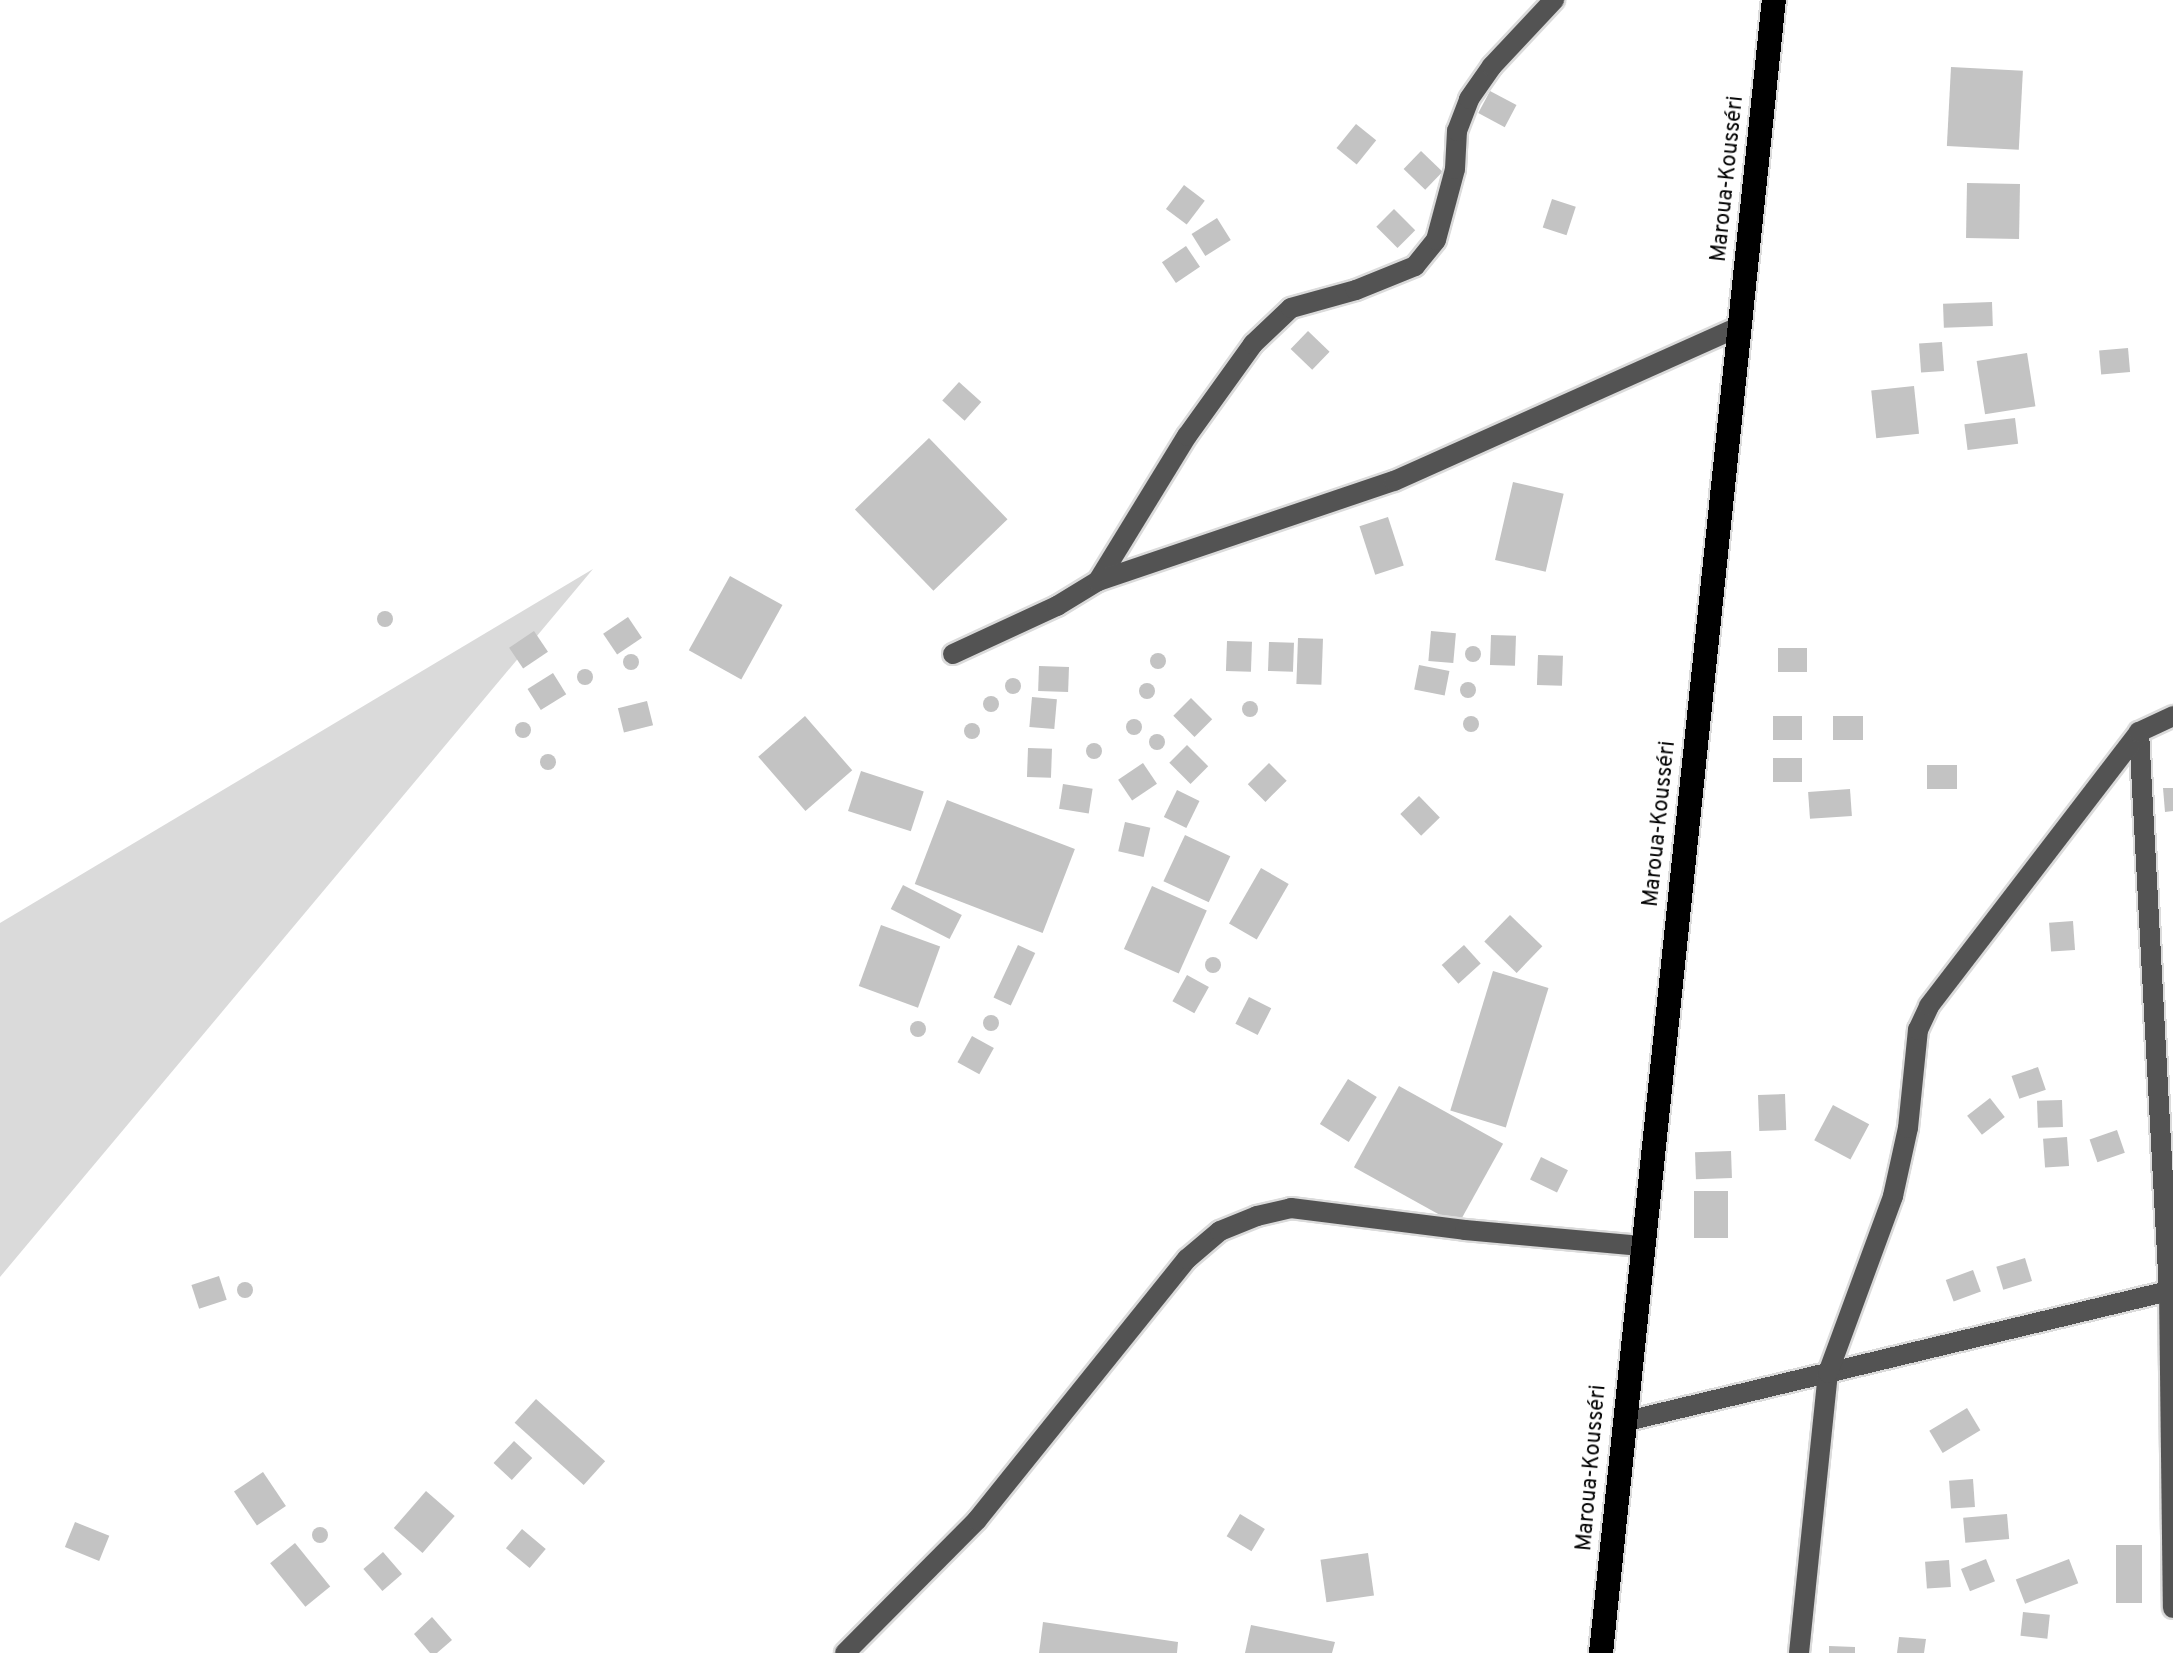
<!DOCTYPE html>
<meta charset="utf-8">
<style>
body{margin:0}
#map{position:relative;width:2173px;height:1653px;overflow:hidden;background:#fff;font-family:Overpass,sans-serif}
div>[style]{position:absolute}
.green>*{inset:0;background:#dadada}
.building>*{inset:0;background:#c3c3c3;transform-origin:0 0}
.round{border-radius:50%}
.roads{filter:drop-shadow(2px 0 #dbdbdb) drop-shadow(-2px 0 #dbdbdb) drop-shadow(0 2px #dbdbdb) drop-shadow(0 -2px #dbdbdb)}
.minor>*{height:20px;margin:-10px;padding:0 10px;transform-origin:10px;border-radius:10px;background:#535353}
.highway>*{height:24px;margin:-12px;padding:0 12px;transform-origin:12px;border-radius:12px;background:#000}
span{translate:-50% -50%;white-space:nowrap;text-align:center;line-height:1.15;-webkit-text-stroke:6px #fff;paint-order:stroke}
.street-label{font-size:22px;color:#000}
</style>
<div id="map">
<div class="green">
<div style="clip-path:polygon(593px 569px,0 1277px,0 923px)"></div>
</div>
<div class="building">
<div style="left:1951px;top:67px;width:72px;height:79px;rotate:3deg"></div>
<div style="left:1490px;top:91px;width:30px;height:25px;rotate:28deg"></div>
<div style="left:1356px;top:124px;width:26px;height:31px;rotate:39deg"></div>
<div style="left:1421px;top:151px;width:30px;height:25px;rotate:44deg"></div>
<div style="left:1967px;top:183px;width:53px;height:55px;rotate:1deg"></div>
<div style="left:1184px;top:185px;width:26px;height:30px;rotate:37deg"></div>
<div style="left:1552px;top:199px;width:25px;height:30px;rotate:18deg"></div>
<div style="left:1394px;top:209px;width:30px;height:25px;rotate:45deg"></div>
<div style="left:1217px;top:218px;width:26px;height:30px;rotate:58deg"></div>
<div style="left:1186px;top:246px;width:25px;height:29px;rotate:56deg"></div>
<div style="left:1992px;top:302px;width:24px;height:49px;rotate:88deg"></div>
<div style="left:1308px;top:331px;width:30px;height:25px;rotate:44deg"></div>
<div style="left:1942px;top:342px;width:29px;height:23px;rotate:86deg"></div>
<div style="left:2128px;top:348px;width:24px;height:29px;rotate:85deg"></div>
<div style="left:2027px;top:353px;width:54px;height:51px;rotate:81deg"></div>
<div style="left:959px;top:382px;width:30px;height:25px;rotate:42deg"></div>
<div style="left:1914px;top:386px;width:48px;height:43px;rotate:84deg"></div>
<div style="left:2015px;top:418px;width:26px;height:51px;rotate:83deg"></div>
<div style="left:929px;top:438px;width:113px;height:103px;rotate:46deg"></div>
<div style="left:1513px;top:482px;width:52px;height:80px;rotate:13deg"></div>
<div style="left:1388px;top:517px;width:51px;height:30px;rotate:72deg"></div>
<div style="left:730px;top:576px;width:60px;height:85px;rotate:29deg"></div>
<div class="round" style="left:377px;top:611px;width:16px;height:16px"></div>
<div style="left:628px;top:617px;width:25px;height:30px;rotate:56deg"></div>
<div style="left:534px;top:631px;width:25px;height:30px;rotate:56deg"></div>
<div style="left:1431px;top:631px;width:25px;height:30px;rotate:5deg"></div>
<div style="left:1491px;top:635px;width:25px;height:30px;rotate:2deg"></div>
<div style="left:1298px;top:638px;width:25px;height:46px;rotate:2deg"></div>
<div style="left:1227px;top:641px;width:25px;height:30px;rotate:2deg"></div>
<div style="left:1269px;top:642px;width:25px;height:29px;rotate:2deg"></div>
<div class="round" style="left:1465px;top:646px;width:16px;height:16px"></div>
<div style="left:1778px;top:648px;width:29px;height:24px"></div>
<div class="round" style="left:1150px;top:653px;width:16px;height:16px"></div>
<div class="round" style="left:623px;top:654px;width:16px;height:16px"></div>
<div style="left:1538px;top:655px;width:25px;height:30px;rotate:2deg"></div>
<div style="left:1419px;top:665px;width:31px;height:25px;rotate:11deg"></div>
<div style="left:1039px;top:666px;width:30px;height:25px;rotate:2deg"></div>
<div class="round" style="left:577px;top:669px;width:16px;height:16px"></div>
<div style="left:553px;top:673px;width:25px;height:30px;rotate:58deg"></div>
<div class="round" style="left:1005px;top:678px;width:16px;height:16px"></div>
<div class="round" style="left:1460px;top:682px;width:16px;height:16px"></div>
<div class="round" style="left:1139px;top:683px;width:16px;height:16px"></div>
<div class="round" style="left:983px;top:696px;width:16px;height:16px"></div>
<div style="left:1032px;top:697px;width:25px;height:30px;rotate:5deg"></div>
<div style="left:1191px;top:698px;width:30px;height:25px;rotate:45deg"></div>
<div style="left:647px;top:701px;width:25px;height:30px;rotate:76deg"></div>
<div class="round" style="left:1242px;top:701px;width:16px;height:16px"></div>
<div style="left:805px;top:716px;width:72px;height:62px;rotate:49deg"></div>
<div style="left:1773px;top:716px;width:29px;height:24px"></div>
<div style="left:1833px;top:716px;width:30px;height:24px"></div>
<div class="round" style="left:1463px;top:716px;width:16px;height:16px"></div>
<div class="round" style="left:1126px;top:719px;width:16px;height:16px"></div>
<div class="round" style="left:515px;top:722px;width:16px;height:16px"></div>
<div class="round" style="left:964px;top:723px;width:16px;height:16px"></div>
<div class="round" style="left:1149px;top:734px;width:16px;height:16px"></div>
<div class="round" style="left:1086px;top:743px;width:16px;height:16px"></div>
<div style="left:1187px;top:745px;width:30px;height:25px;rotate:45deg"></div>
<div style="left:1028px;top:748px;width:24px;height:29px;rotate:2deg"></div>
<div class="round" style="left:540px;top:754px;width:16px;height:16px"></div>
<div style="left:1773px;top:758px;width:29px;height:24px"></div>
<div style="left:1143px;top:763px;width:25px;height:30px;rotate:56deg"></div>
<div style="left:1269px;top:763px;width:25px;height:30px;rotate:45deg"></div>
<div style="left:1927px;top:765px;width:30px;height:24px"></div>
<div style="left:861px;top:771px;width:66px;height:42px;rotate:18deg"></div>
<div style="left:1063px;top:784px;width:30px;height:25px;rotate:9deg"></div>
<div style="clip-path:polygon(2163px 788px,2173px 788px,2173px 811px,2165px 812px)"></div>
<div style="left:1850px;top:789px;width:27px;height:42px;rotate:86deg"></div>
<div style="left:1177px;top:790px;width:25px;height:30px;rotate:26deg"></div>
<div style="left:1419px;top:796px;width:30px;height:26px;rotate:46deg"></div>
<div style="left:947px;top:800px;width:137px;height:90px;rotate:21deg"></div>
<div style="left:1125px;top:822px;width:26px;height:30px;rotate:13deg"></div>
<div style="left:1185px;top:835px;width:50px;height:51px;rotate:25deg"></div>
<div style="left:1261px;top:868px;width:32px;height:64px;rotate:30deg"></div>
<div style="left:903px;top:885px;width:66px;height:27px;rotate:27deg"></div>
<div style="left:1152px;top:886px;width:60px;height:69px;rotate:24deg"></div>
<div style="left:1510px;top:915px;width:45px;height:37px;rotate:44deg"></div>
<div style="left:2073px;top:921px;width:29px;height:24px;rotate:86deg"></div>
<div style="left:881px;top:925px;width:63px;height:65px;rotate:20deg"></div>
<div style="left:1018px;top:945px;width:19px;height:58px;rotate:25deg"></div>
<div style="left:1464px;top:945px;width:25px;height:30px;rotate:48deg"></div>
<div class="round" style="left:1205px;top:957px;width:16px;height:16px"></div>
<div style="left:1493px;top:971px;width:58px;height:146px;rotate:17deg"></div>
<div style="left:1187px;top:975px;width:25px;height:30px;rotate:29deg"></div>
<div style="left:1249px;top:997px;width:25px;height:30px;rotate:27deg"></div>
<div class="round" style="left:983px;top:1015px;width:16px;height:16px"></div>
<div class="round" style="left:910px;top:1021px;width:16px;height:16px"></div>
<div style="left:972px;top:1036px;width:25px;height:30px;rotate:29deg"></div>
<div style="left:2038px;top:1067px;width:24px;height:28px;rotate:71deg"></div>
<div style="left:1348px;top:1079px;width:34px;height:53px;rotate:32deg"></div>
<div style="left:1399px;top:1086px;width:119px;height:93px;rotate:29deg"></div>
<div style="left:1785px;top:1094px;width:36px;height:27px;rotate:88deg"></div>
<div style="left:1990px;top:1098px;width:24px;height:29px;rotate:52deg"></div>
<div style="left:2062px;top:1100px;width:27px;height:25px;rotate:88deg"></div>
<div style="left:1833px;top:1105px;width:41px;height:40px;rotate:28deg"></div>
<div style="left:2117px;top:1130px;width:24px;height:29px;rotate:71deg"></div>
<div style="left:2067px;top:1137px;width:29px;height:24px;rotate:86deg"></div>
<div style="left:1731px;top:1151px;width:27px;height:36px;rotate:88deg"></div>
<div style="left:1541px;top:1157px;width:30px;height:25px;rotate:26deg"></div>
<div style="left:1694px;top:1191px;width:34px;height:47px"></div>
<div style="left:2025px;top:1258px;width:24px;height:30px;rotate:73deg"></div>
<div style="left:1973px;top:1270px;width:23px;height:29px;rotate:70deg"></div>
<div style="left:219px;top:1276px;width:25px;height:29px;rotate:72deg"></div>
<div class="round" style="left:237px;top:1282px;width:16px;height:16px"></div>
<div style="left:536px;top:1399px;width:93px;height:32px;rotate:42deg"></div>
<div style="left:1967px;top:1408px;width:26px;height:44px;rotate:59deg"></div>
<div style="left:514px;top:1441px;width:25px;height:30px;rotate:43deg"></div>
<div style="left:263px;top:1472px;width:41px;height:35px;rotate:56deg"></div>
<div style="left:1973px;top:1479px;width:28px;height:24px;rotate:86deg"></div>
<div style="left:426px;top:1491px;width:38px;height:49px;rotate:41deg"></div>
<div style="left:1240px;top:1514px;width:29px;height:26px;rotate:31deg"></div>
<div style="left:2007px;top:1514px;width:25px;height:44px;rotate:85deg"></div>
<div style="left:75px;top:1522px;width:37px;height:27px;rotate:22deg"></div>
<div class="round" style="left:312px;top:1527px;width:16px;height:16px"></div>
<div style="left:522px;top:1529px;width:31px;height:25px;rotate:40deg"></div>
<div style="left:295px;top:1543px;width:56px;height:32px;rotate:51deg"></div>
<div style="left:2116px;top:1545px;width:26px;height:58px"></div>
<div style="left:383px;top:1552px;width:29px;height:26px;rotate:49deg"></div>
<div style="left:1368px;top:1553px;width:43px;height:48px;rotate:82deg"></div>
<div style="left:1986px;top:1559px;width:24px;height:27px;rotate:68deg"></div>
<div style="left:2069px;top:1559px;width:26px;height:57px;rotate:69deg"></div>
<div style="left:1949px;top:1560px;width:27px;height:24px;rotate:86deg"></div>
<div style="left:2023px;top:1612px;width:27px;height:24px;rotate:6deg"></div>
<div style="clip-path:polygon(432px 1617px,452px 1640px,437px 1653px,430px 1653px,414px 1634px)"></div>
<div style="clip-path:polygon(1043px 1622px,1178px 1642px,1177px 1653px,1039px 1653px)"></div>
<div style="clip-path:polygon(1251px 1625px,1335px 1642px,1332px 1653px,1245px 1653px)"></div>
<div style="clip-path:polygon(1899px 1637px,1926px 1639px,1924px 1653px,1897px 1653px)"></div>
<div style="clip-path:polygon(1829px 1646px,1855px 1647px,1855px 1653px,1829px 1653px)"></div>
</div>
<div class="roads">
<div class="minor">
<div style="left:1098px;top:581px;width:170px;rotate:-58.5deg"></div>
<div style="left:1187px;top:436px;width:113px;rotate:-54.3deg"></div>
<div style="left:1253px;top:344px;width:52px;rotate:-43.5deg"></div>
<div style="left:1291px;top:308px;width:67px;rotate:-15.5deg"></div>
<div style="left:1356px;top:290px;width:64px;rotate:-22.1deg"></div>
<div style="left:1415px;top:266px;width:33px;rotate:-51deg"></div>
<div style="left:1436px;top:240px;width:73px;rotate:-75deg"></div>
<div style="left:1455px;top:169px;width:38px;rotate:-87deg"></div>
<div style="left:1457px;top:131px;width:34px;rotate:-69deg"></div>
<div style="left:1469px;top:99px;width:40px;rotate:-55.1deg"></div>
<div style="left:1492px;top:66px;width:91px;rotate:-46.8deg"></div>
<div style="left:953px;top:654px;width:115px;rotate:-24.8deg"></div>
<div style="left:1057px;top:606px;width:48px;rotate:-31.4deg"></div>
<div style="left:1098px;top:581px;width:312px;rotate:-18.7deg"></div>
<div style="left:1394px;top:481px;width:378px;rotate:-24.1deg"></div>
<div style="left:2139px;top:732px;width:560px;rotate:86.93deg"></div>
<div style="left:2169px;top:1291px;width:317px;rotate:89.3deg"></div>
<div style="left:1623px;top:1422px;width:566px;rotate:-13.5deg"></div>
<div style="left:845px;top:1653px;width:187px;rotate:-45.2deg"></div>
<div style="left:977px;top:1520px;width:335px;rotate:-51.2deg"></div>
<div style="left:1187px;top:1259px;width:43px;rotate:-40.3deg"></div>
<div style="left:1220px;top:1231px;width:40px;rotate:-22deg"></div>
<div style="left:1257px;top:1216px;width:35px;rotate:-13deg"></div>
<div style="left:1291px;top:1208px;width:175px;rotate:7.2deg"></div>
<div style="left:1465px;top:1230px;width:177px;rotate:5.2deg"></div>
<div style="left:1799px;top:1653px;width:281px;rotate:-84.1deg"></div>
<div style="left:1828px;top:1373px;width:189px;rotate:-69.8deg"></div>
<div style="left:1893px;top:1196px;width:70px;rotate:-77.6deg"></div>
<div style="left:1908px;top:1128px;width:99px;rotate:-84.2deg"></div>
<div style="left:1918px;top:1030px;width:26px;rotate:-65deg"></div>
<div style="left:1929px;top:1006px;width:345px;rotate:-52.5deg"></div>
<div style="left:2139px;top:732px;width:38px;rotate:-25deg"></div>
</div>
<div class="highway">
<div style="left:1601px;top:1653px;width:1662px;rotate:-84.03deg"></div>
</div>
</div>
<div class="street-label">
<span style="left:1728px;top:179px;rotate:-84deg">Maroua-Kousséri</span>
<span style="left:1660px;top:824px;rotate:-84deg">Maroua-Kousséri</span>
<span style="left:1592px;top:1468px;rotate:-85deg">Maroua-Kousséri</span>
</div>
</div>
